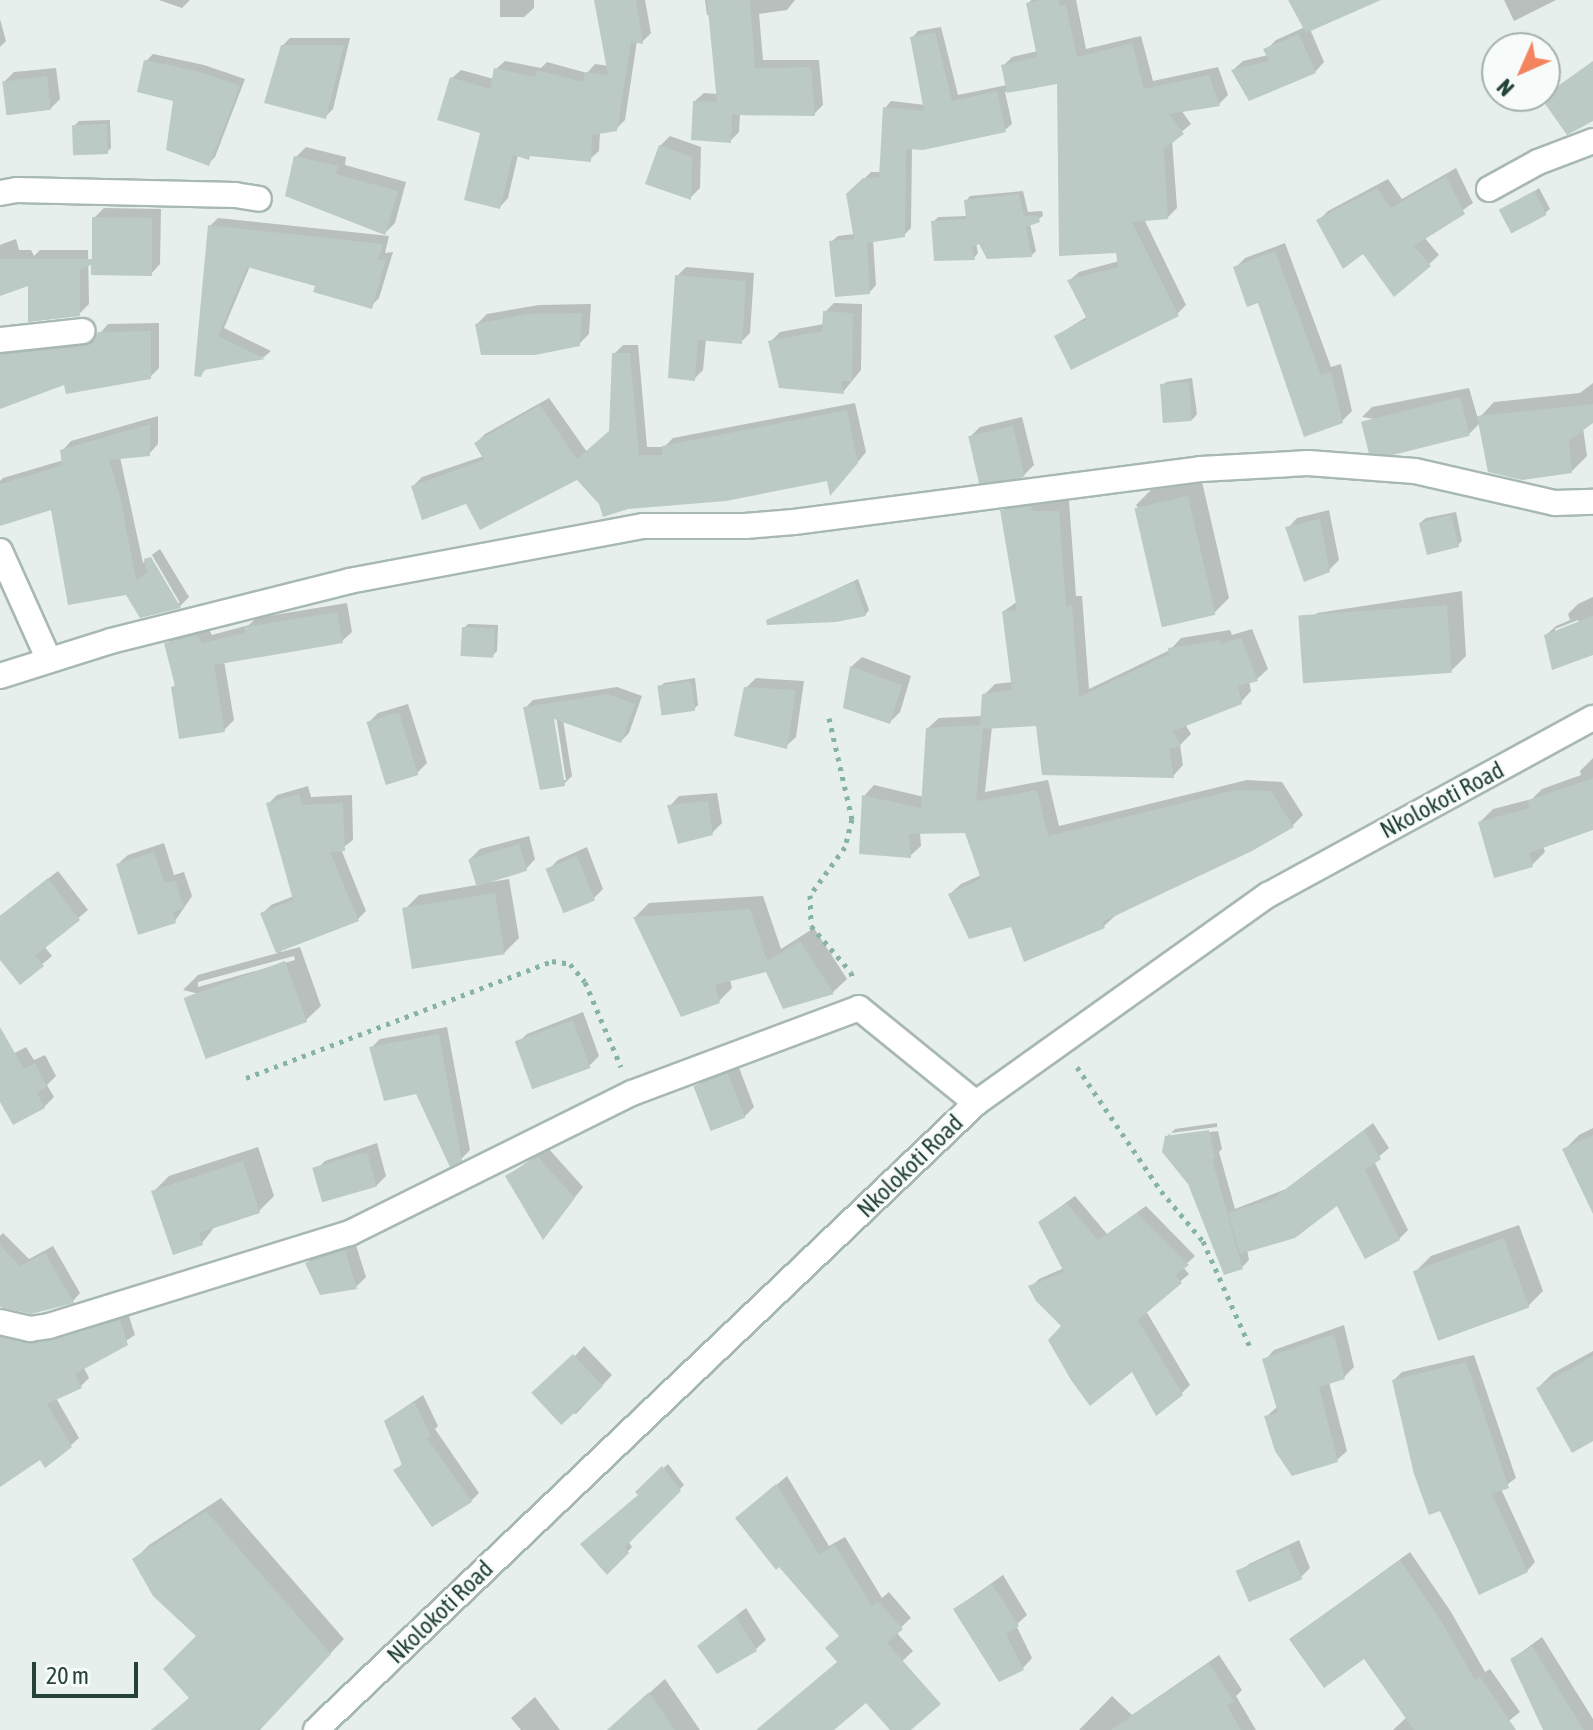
<!DOCTYPE html>
<style>
body{margin:0}
#map{position:relative;width:1593px;height:1730px;overflow:hidden;background:#e6efeb;font-family:"Asap Condensed",sans-serif}
div>[style]{position:absolute}
.shadow>*{inset:0;background:#0003}
.building>*{inset:0;background:#bbcac4;transform-origin:0 0}
.path>*{height:5px;margin-top:-2.5px;transform-origin:0;background:repeating-linear-gradient(90deg,#86b3a5 0 4px,transparent 0 10px)}
.roads{filter:drop-shadow(2px 0 #a8b8b2) drop-shadow(-2px 0 #a8b8b2) drop-shadow(0 2px #a8b8b2) drop-shadow(0 -2px #a8b8b2)}
.street>*{height:24px;margin:-12px;padding:0 12px;transform-origin:12px;border-radius:12px;background:#fff}
.secondary>*{height:24px;margin:-12px;padding:0 12px;transform-origin:12px;border-radius:12px;background:#fff}
span{translate:-50% -50%;white-space:nowrap;text-align:center;line-height:1.15;-webkit-text-stroke:6px #f7fbf9;paint-order:stroke}
.street-label{font-size:24px;color:#24423a}
.north{position:absolute;left:1481px;top:32px;width:80px;height:80px;box-sizing:border-box;background:#f7fbf9;border:2px solid #a3b1ad;border-radius:50%;rotate:225deg;font-size:22px;font-weight:700;line-height:32px;text-align:center;color:#24423a}
.north::after{content:'';display:block;margin:auto;width:28px;height:36px;background:#f4845f;clip-path:polygon(50% 0,100% 100%,50% 72%,0 100%)}
.scale{position:absolute;left:32px;top:1662px;width:106px;height:36px;box-sizing:border-box;border:4px solid #24423a;border-top:0;padding-left:10px;font-size:24px;line-height:28px;white-space:nowrap;color:#24423a;-webkit-text-stroke:6px #f7fbf9;paint-order:stroke}
</style>
<div id="map">
<div class="shadow">
<div style="clip-path:polygon(159px 0,190px 0,182px 8px)"></div>
<div style="clip-path:polygon(500px 0,534px 0,534px 8px,524px 17px,500px 17px)"></div>
<div style="clip-path:polygon(596px 0,645px 0,651px 33px,642px 42px,637px 41px,625px 120px,616px 129px,600px 132px,599px 151px,590px 159px,518px 155px,508px 198px,500px 207px,482px 132px,452px 78px,461px 70px,494px 79px,496px 69px,505px 61px,541px 68px,547px 62px,587px 73px,595px 64px,609px 66px)"></div>
<div style="clip-path:polygon(705px 0,795px 0,787px 10px,759px 14px,763px 60px,819px 60px,823px 105px,814px 114px,740px 113px,739px 132px,730px 141px,695px 101px,704px 93px,718px 94px,710px 15px,707px 15px)"></div>
<div style="clip-path:polygon(1031px 0,1076px 0,1086px 49px,1141px 36px,1153px 81px,1218px 67px,1228px 95px,1219px 104px,1181px 110px,1191px 124px,1172px 140px,1177px 208px,1168px 217px,1144px 219px,1186px 305px,1177px 314px,1056px 336px,1088px 316px,1070px 280px,1079px 272px,1119px 261px,1059px 81px,1005px 92px,1012px 124px,1005px 130px,912px 147px,911px 228px,904px 235px,873px 240px,876px 285px,870px 292px,831px 242px,838px 236px,855px 234px,848px 195px,871px 172px,882px 172px,885px 108px,891px 101px,925px 105px,912px 38px,918px 31px,941px 27px,958px 95px,1007px 85px,1003px 66px,1012px 57px,1038px 51px,1028px 4px)"></div>
<div style="clip-path:polygon(1295px 0,1369px 0,1310px 29px,1324px 62px,1315px 72px,1233px 70px,1243px 61px,1268px 55px,1266px 50px,1276px 40px,1305px 27px)"></div>
<div style="clip-path:polygon(1504px 0,1556px 0,1514px 21px)"></div>
<div style="clip-path:polygon(0 19px,6px 41px,0 47px)"></div>
<div style="clip-path:polygon(290px 38px,350px 38px,333px 109px,326px 116px,282px 46px)"></div>
<div style="clip-path:polygon(153px 54px,204px 65px,245px 79px,215px 157px,208px 164px,175px 99px,146px 61px)"></div>
<div style="clip-path:polygon(56px 68px,60px 99px,50px 109px,4px 82px,14px 72px)"></div>
<div style="clip-path:polygon(110px 120px,111px 148px,107px 152px,74px 126px,79px 121px)"></div>
<div style="clip-path:polygon(670px 136px,701px 147px,700px 188px,690px 198px,660px 146px)"></div>
<div style="clip-path:polygon(306px 147px,346px 157px,345px 165px,406px 182px,395px 223px,385px 233px,296px 157px)"></div>
<div style="clip-path:polygon(1456px 168px,1473px 203px,1424px 237px,1439px 255px,1429px 264px,1363px 251px,1318px 221px,1328px 211px,1388px 179px,1402px 199px)"></div>
<div style="clip-path:polygon(1539px 188px,1550px 209px,1545px 213px,1508px 209px)"></div>
<div style="clip-path:polygon(1023px 191px,1028px 212px,1042px 211px,1043px 216px,1030px 224px,1036px 251px,1032px 255px,988px 257px,980px 242px,976px 243px,978px 253px,974px 258px,933px 222px,938px 217px,968px 216px,966px 201px,970px 196px)"></div>
<div style="clip-path:polygon(104px 208px,161px 209px,160px 264px,151px 274px,94px 218px)"></div>
<div style="clip-path:polygon(218px 218px,389px 236px,385px 253px,393px 252px,379px 298px,371px 306px,317px 284px,250px 266px,224px 328px,271px 351px,264px 357px,208px 367px,200px 375px,210px 226px)"></div>
<div style="clip-path:polygon(16px 239px,19px 250px,31px 250px,34px 256px,40px 250px,88px 250px,89px 304px,79px 314px,30px 283px,0 294px,0 245px)"></div>
<div style="clip-path:polygon(1285px 243px,1331px 367px,1341px 364px,1352px 411px,1342px 421px,1235px 268px,1245px 258px)"></div>
<div style="clip-path:polygon(686px 267px,754px 273px,750px 333px,741px 342px,706px 339px,703px 370px,694px 379px,677px 276px)"></div>
<div style="clip-path:polygon(834px 303px,862px 304px,861px 370px,843px 392px,771px 341px,780px 332px,824px 324px,825px 312px)"></div>
<div style="clip-path:polygon(591px 304px,589px 334px,579px 344px,477px 324px,487px 314px,539px 305px)"></div>
<div style="clip-path:polygon(159px 323px,159px 368px,150px 377px,66px 382px,0 407px,0 349px,96px 338px,108px 324px)"></div>
<div style="clip-path:polygon(623px 345px,638px 345px,647px 447px,664px 447px,673px 438px,855px 403px,866px 452px,839px 485px,829px 479px,601px 503px,578px 478px,467px 502px,413px 486px,422px 477px,484px 456px,476px 443px,485px 434px,549px 398px,587px 452px,611px 431px,614px 354px)"></div>
<div style="clip-path:polygon(1192px 378px,1197px 414px,1193px 419px,1167px 422px,1162px 386px,1166px 382px)"></div>
<div style="clip-path:polygon(1593px 383px,1593px 420px,1583px 428px,1587px 456px,1572px 471px,1480px 423px,1469px 434px,1362px 417px,1372px 407px,1469px 388px,1478px 419px,1494px 402px,1580px 393px)"></div>
<div style="clip-path:polygon(158px 416px,158px 444px,149px 454px,120px 457px,143px 563px,149px 557px,176px 603px,180px 603px,152px 555px,149px 557px,160px 549px,189px 597px,180px 606px,127px 592px,53px 508px,0 506px,0 481px,3px 478px,64px 460px,62px 451px,71px 441px)"></div>
<div style="clip-path:polygon(1022px 417px,1034px 465px,1024px 475px,970px 437px,980px 427px)"></div>
<div style="clip-path:polygon(1202px 482px,1229px 598px,1214px 613px,1136px 505px,1151px 490px)"></div>
<div style="clip-path:polygon(1013px 500px,1069px 501px,1076px 596px,1082px 596px,1089px 689px,1170px 650px,1181px 638px,1230px 630px,1232px 635px,1252px 629px,1268px 669px,1257px 679px,1249px 681px,1251px 691px,1241px 702px,1185px 724px,1191px 734px,1180px 745px,1183px 765px,1173px 776px,1037px 723px,992px 726px,985px 792px,1048px 780px,1059px 826px,1247px 780px,1282px 782px,1303px 815px,1293px 825px,1115px 916px,1104px 926px,1025px 959px,1013px 924px,950px 894px,961px 884px,981px 875px,966px 831px,920px 832px,921px 846px,910px 856px,864px 796px,874px 785px,924px 797px,928px 728px,939px 718px,982px 716px,984px 695px,995px 684px,1013px 682px,1004px 611px,1018px 601px,1003px 511px)"></div>
<div style="clip-path:polygon(1329px 510px,1339px 560px,1329px 570px,1288px 528px,1297px 518px)"></div>
<div style="clip-path:polygon(1456px 512px,1462px 541px,1458px 545px,1421px 522px,1426px 518px)"></div>
<div style="clip-path:polygon(858px 579px,869px 610px,865px 615px,768px 621px)"></div>
<div style="clip-path:polygon(1462px 591px,1466px 656px,1451px 671px,1302px 628px,1317px 613px)"></div>
<div style="clip-path:polygon(evenodd,1593px 597px,1593px 653px,1546px 635px,1556px 626px,1570px 620px,1568px 614px,1578px 604px,1593px 597px,1578px 620px,1579px 623px,1555px 633px,1555px 629px,1578px 620px)"></div>
<div style="clip-path:polygon(347px 603px,352px 632px,342px 641px,224px 661px,234px 720px,224px 730px,173px 687px,176px 684px,167px 644px,176px 634px,207px 626px,212px 635px,249px 625px,256px 618px)"></div>
<div style="clip-path:polygon(468px 624px,498px 625px,497px 651px,492px 656px,464px 628px)"></div>
<div style="clip-path:polygon(862px 657px,911px 676px,900px 712px,890px 722px,845px 707px,852px 666px)"></div>
<div style="clip-path:polygon(695px 678px,698px 705px,694px 709px,660px 687px,664px 683px)"></div>
<div style="clip-path:polygon(756px 678px,804px 681px,796px 737px,786px 746px,746px 688px)"></div>
<div style="clip-path:polygon(evenodd,617px 687px,642px 696px,629px 733px,621px 741px,563px 720px,572px 776px,564px 784px,542px 788px,527px 706px,533px 700px,617px 687px,551px 709px,555px 709px,566px 780px,562px 780px,551px 709px)"></div>
<div style="clip-path:polygon(408px 704px,427px 763px,417px 773px,368px 723px,378px 713px)"></div>
<div style="clip-path:polygon(1593px 758px,1593px 828px,1543px 846px,1545px 852px,1532px 865px,1480px 822px,1493px 809px,1532px 799px,1542px 789px,1581px 775px,1580px 771px)"></div>
<div style="clip-path:polygon(evenodd,308px 786px,311px 797px,352px 795px,353px 840px,341px 849px,366px 911px,358px 919px,280px 949px,281px 952px,300px 947px,321px 1006px,306px 1020px,183px 990px,198px 975px,278px 953px,262px 914px,271px 905px,294px 896px,268px 804px,277px 795px,308px 786px,294px 956px,295px 960px,198px 987px,198px 982px,294px 956px)"></div>
<div style="clip-path:polygon(717px 793px,722px 823px,712px 833px,670px 806px,679px 796px)"></div>
<div style="clip-path:polygon(529px 836px,535px 859px,526px 869px,483px 880px,484px 883px,509px 879px,519px 938px,504px 953px,404px 910px,419px 895px,477px 885px,470px 859px,480px 849px)"></div>
<div style="clip-path:polygon(164px 843px,174px 875px,184px 872px,192px 896px,175px 921px,118px 864px,128px 855px)"></div>
<div style="clip-path:polygon(587px 847px,603px 889px,594px 898px,548px 870px,558px 860px)"></div>
<div style="clip-path:polygon(58px 871px,88px 910px,44px 946px,52px 956px,21px 982px,0 956px,0 916px)"></div>
<div style="clip-path:polygon(763px 896px,781px 949px,814px 928px,847px 979px,833px 992px,784px 1007px,767px 970px,730px 979px,732px 988px,718px 1002px,635px 917px,649px 903px)"></div>
<div style="clip-path:polygon(583px 1012px,599px 1056px,589px 1066px,533px 1085px,517px 1044px,527px 1034px)"></div>
<div style="clip-path:polygon(447px 1027px,470px 1150px,461px 1159px,417px 1091px,371px 1048px,380px 1039px)"></div>
<div style="clip-path:polygon(26px 1047px,34px 1060px,45px 1055px,56px 1076px,47px 1085px,54px 1097px,44px 1107px,0 1097px,0 1061px)"></div>
<div style="clip-path:polygon(738px 1065px,754px 1107px,744px 1117px,696px 1087px,706px 1077px)"></div>
<div style="clip-path:polygon(1217px 1123px,1217px 1127px,1171px 1133px,1175px 1129px)"></div>
<div style="clip-path:polygon(1373px 1123px,1389px 1148px,1374px 1161px,1408px 1230px,1399px 1239px,1337px 1203px,1247px 1250px,1249px 1260px,1242px 1267px,1190px 1183px,1167px 1137px,1170px 1133px,1170px 1137px,1218px 1131px,1222px 1149px,1219px 1152px,1235px 1209px,1286px 1189px)"></div>
<div style="clip-path:polygon(1593px 1128px,1593px 1209px,1564px 1150px,1579px 1135px)"></div>
<div style="clip-path:polygon(377px 1143px,386px 1176px,376px 1186px,315px 1171px,325px 1161px)"></div>
<div style="clip-path:polygon(258px 1147px,274px 1196px,259px 1211px,216px 1225px,202px 1243px,154px 1191px,169px 1176px)"></div>
<div style="clip-path:polygon(548px 1148px,583px 1187px,543px 1237px,507px 1176px)"></div>
<div style="clip-path:polygon(1075px 1196px,1107px 1234px,1146px 1206px,1195px 1256px,1183px 1267px,1189px 1274px,1146px 1311px,1190px 1385px,1182px 1393px,1132px 1369px,1064px 1326px,1031px 1287px,1039px 1279px,1064px 1268px,1040px 1222px)"></div>
<div style="clip-path:polygon(1519px 1225px,1543px 1291px,1528px 1306px,1440px 1337px,1416px 1271px,1431px 1256px)"></div>
<div style="clip-path:polygon(3px 1233px,29px 1259px,53px 1246px,80px 1293px,73px 1301px,0 1307px,0 1236px)"></div>
<div style="clip-path:polygon(355px 1242px,366px 1277px,356px 1287px,307px 1263px,317px 1253px)"></div>
<div style="clip-path:polygon(128px 1313px,135px 1335px,84px 1368px,89px 1378px,81px 1386px,56px 1398px,79px 1438px,70px 1446px,0 1471px,0 1326px)"></div>
<div style="clip-path:polygon(1344px 1325px,1354px 1367px,1344px 1377px,1329px 1382px,1347px 1451px,1337px 1460px,1266px 1417px,1278px 1406px,1265px 1360px,1274px 1350px)"></div>
<div style="clip-path:polygon(584px 1346px,612px 1375px,576px 1414px,538px 1397px)"></div>
<div style="clip-path:polygon(1593px 1351px,1593px 1439px,1538px 1388px,1553px 1373px)"></div>
<div style="clip-path:polygon(1474px 1355px,1516px 1478px,1501px 1489px,1535px 1562px,1527px 1571px,1394px 1380px,1402px 1372px)"></div>
<div style="clip-path:polygon(423px 1395px,438px 1426px,435px 1429px,479px 1493px,471px 1501px,396px 1470px,403px 1463px,386px 1421px)"></div>
<div style="clip-path:polygon(668px 1464px,684px 1485px,628px 1541px,632px 1547px,607px 1572px,640px 1495px,638px 1492px)"></div>
<div style="clip-path:polygon(787px 1476px,829px 1546px,845px 1537px,882px 1598px,889px 1592px,911px 1618px,896px 1632px,913px 1651px,829px 1730px,760px 1730px,839px 1661px,841px 1635px,748px 1509px)"></div>
<div style="clip-path:polygon(221px 1498px,344px 1639px,259px 1730px,163px 1730px,191px 1697px,198px 1635px,135px 1559px,149px 1545px)"></div>
<div style="clip-path:polygon(1299px 1540px,1310px 1568px,1301px 1577px,1239px 1573px,1249px 1564px)"></div>
<div style="clip-path:polygon(1410px 1552px,1451px 1612px,1485px 1672px,1490px 1669px,1520px 1712px,1497px 1730px,1393px 1730px,1407px 1717px,1364px 1656px,1291px 1639px)"></div>
<div style="clip-path:polygon(1003px 1575px,1027px 1615px,1016px 1625px,1032px 1658px,1023px 1668px,955px 1609px)"></div>
<div style="clip-path:polygon(746px 1608px,766px 1640px,756px 1649px,709px 1637px)"></div>
<div style="clip-path:polygon(1542px 1637px,1593px 1719px,1593px 1730px,1546px 1730px,1512px 1659px)"></div>
<div style="clip-path:polygon(1219px 1655px,1242px 1690px,1236px 1696px,1256px 1730px,1079px 1730px,1112px 1696px,1132px 1715px)"></div>
<div style="clip-path:polygon(665px 1679px,700px 1730px,608px 1730px)"></div>
<div style="clip-path:polygon(535px 1697px,560px 1730px,521px 1730px,511px 1718px)"></div>
</div>
<div class="building">
<div style="clip-path:polygon(594px 0,636px 0,643px 44px,631px 42px,617px 131px,592px 135px,591px 162px,530px 156px,529px 160px,513px 155px,500px 209px,464px 200px,480px 133px,437px 120px,450px 77px,490px 89px,494px 68px,535px 77px,537px 70px,583px 82px,585px 72px,608px 75px)"></div>
<div style="clip-path:polygon(707px 0,750px 0,755px 68px,811px 67px,815px 116px,732px 115px,731px 143px,691px 140px,693px 101px,717px 102px)"></div>
<div style="clip-path:polygon(1041px 0,1059px 0,1060px 6px,1066px 5px,1077px 57px,1132px 43px,1144px 89px,1209px 75px,1220px 106px,1169px 114px,1184px 134px,1164px 149px,1168px 219px,1132px 222px,1179px 316px,1071px 370px,1054px 336px,1087px 319px,1067px 280px,1118px 267px,1116px 253px,1059px 256px,1057px 84px,1007px 93px,1001px 65px,1037px 57px,1026px 3px)"></div>
<div style="clip-path:polygon(1288px 0,1381px 0,1306px 33px)"></div>
<div style="clip-path:polygon(935px 32px,952px 101px,997px 91px,1006px 132px,923px 150px,906px 149px,905px 237px,867px 243px,870px 294px,835px 297px,829px 241px,854px 239px,846px 194px,863px 178px,879px 178px,883px 107px,924px 111px,910px 37px)"></div>
<div style="clip-path:polygon(1299px 34px,1316px 73px,1249px 101px,1231px 70px,1269px 61px,1263px 49px)"></div>
<div style="clip-path:polygon(281px 45px,344px 45px,326px 119px,264px 103px)"></div>
<div style="clip-path:polygon(144px 60px,197px 71px,240px 86px,209px 166px,166px 150px,173px 101px,137px 92px)"></div>
<div style="clip-path:polygon(1593px 61px,1593px 121px,1567px 135px,1541px 98px)"></div>
<div style="left:47px;top:76px;width:34px;height:45px;rotate:83deg"></div>
<div style="left:107px;top:124px;width:30px;height:35px;rotate:88deg"></div>
<div style="clip-path:polygon(659px 145px,692px 157px,691px 200px,645px 184px)"></div>
<div style="clip-path:polygon(294px 156px,338px 166px,336px 174px,398px 191px,385px 235px,285px 196px)"></div>
<div style="clip-path:polygon(1446px 176px,1465px 214px,1414px 246px,1431px 266px,1394px 297px,1363px 254px,1343px 269px,1316px 220px,1377px 188px,1391px 208px)"></div>
<div style="left:1534px;top:191px;width:27px;height:40px;rotate:62deg"></div>
<div style="clip-path:polygon(1019px 194px,1024px 216px,1038px 215px,1040px 222px,1026px 227px,1032px 257px,987px 259px,979px 244px,972px 247px,975px 260px,934px 261px,931px 221px,966px 219px,964px 200px)"></div>
<div style="clip-path:polygon(92px 217px,152px 218px,152px 276px,91px 275px,91px 265px,80px 269px,80px 316px,28px 322px,28px 286px,0 296px,0 259px,92px 259px)"></div>
<div style="clip-path:polygon(208px 225px,383px 244px,378px 260px,386px 259px,372px 309px,313px 292px,315px 286px,247px 267px,218px 336px,265px 359px,204px 370px,201px 377px,194px 376px)"></div>
<div style="clip-path:polygon(1275px 251px,1321px 375px,1331px 372px,1343px 423px,1304px 437px,1258px 303px,1247px 307px,1233px 267px)"></div>
<div style="clip-path:polygon(675px 275px,746px 281px,742px 344px,698px 340px,695px 381px,668px 378px)"></div>
<div style="clip-path:polygon(823px 311px,853px 313px,852px 381px,841px 381px,844px 394px,779px 388px,768px 341px,822px 331px)"></div>
<div style="clip-path:polygon(582px 313px,580px 346px,535px 355px,481px 355px,475px 324px,527px 314px)"></div>
<div style="clip-path:polygon(151px 331px,151px 379px,66px 394px,64px 385px,0 409px,0 355px,85px 346px,92px 343px,98px 332px)"></div>
<div style="clip-path:polygon(612px 353px,630px 353px,639px 455px,662px 455px,662px 446px,847px 410px,858px 463px,830px 496px,827px 481px,726px 501px,628px 509px,603px 517px,599px 504px,577px 480px,480px 530px,466px 504px,422px 520px,411px 486px,484px 460px,474px 443px,540px 405px,577px 459px,609px 431px)"></div>
<div style="left:1189px;top:382px;width:39px;height:29px;rotate:86deg"></div>
<div style="left:1460px;top:397px;width:40px;height:102px;rotate:76deg"></div>
<div style="clip-path:polygon(1593px 404px,1593px 423px,1569px 441px,1572px 473px,1522px 480px,1488px 472px,1477px 416px)"></div>
<div style="clip-path:polygon(150px 424px,150px 456px,109px 460px,120px 496px,136px 580px,147px 573px,144px 559px,151px 557px,181px 608px,140px 618px,126px 595px,68px 605px,51px 510px,0 526px,0 484px,67px 464px,62px 465px,60px 450px)"></div>
<div style="left:1013px;top:426px;width:52px;height:46px;rotate:77deg"></div>
<div style="left:1188px;top:496px;width:122px;height:55px;rotate:77deg"></div>
<div style="clip-path:polygon(1032px 506px,1033px 511px,1059px 511px,1066px 606px,1072px 605px,1079px 697px,1169px 654px,1168px 648px,1220px 640px,1221px 644px,1241px 638px,1258px 681px,1238px 686px,1242px 704px,1173px 731px,1181px 746px,1169px 749px,1174px 778px,1042px 775px,1036px 726px,983px 729px,976px 801px,1037px 790px,1048px 836px,1235px 790px,1271px 791px,1294px 827px,1252px 851px,1102px 922px,1105px 928px,1024px 962px,1011px 927px,969px 939px,948px 894px,981px 879px,965px 833px,909px 834px,911px 858px,859px 854px,862px 795px,921px 808px,926px 728px,980px 725px,982px 694px,1012px 690px,1002px 611px,1017px 610px,1000px 510px)"></div>
<div style="left:1451px;top:515px;width:33px;height:33px;rotate:76deg"></div>
<div style="clip-path:polygon(1320px 519px,1330px 572px,1304px 582px,1285px 527px)"></div>
<div style="clip-path:polygon(854px 582px,866px 616px,836px 622px,767px 625px,766px 620px)"></div>
<div style="left:1447px;top:605px;width:68px;height:149px;rotate:86deg"></div>
<div style="clip-path:polygon(337px 612px,343px 643px,214px 665px,225px 732px,179px 739px,171px 687px,175px 686px,164px 643px,197px 635px,202px 643px,245px 633px,244px 627px)"></div>
<div style="clip-path:polygon(1593px 616px,1593px 655px,1552px 670px,1544px 635px)"></div>
<div style="left:462px;top:627px;width:33px;height:29px;rotate:3deg"></div>
<div style="clip-path:polygon(850px 666px,902px 685px,890px 724px,843px 708px)"></div>
<div style="left:691px;top:681px;width:30px;height:34px;rotate:82deg"></div>
<div style="clip-path:polygon(744px 687px,796px 690px,787px 749px,734px 736px)"></div>
<div style="clip-path:polygon(608px 694px,635px 704px,621px 743px,554px 719px,565px 786px,540px 790px,523px 707px)"></div>
<div style="left:399px;top:712px;width:66px;height:34px;rotate:73deg"></div>
<div style="clip-path:polygon(1593px 778px,1593px 830px,1529px 853px,1533px 867px,1494px 878px,1478px 822px,1530px 808px,1527px 801px)"></div>
<div style="clip-path:polygon(299px 794px,302px 805px,343px 803px,345px 851px,330px 852px,359px 921px,276px 953px,260px 913px,293px 900px,266px 803px)"></div>
<div style="clip-path:polygon(708px 801px,713px 835px,678px 844px,667px 805px)"></div>
<div style="left:519px;top:844px;width:28px;height:53px;rotate:73deg"></div>
<div style="clip-path:polygon(154px 852px,165px 883px,175px 880px,184px 908px,173px 912px,176px 923px,138px 935px,116px 864px)"></div>
<div style="left:577px;top:856px;width:48px;height:34px;rotate:68deg"></div>
<div style="clip-path:polygon(48px 878px,80px 920px,35px 956px,44px 966px,20px 985px,0 960px,0 916px)"></div>
<div style="left:495px;top:893px;width:62px;height:94px;rotate:81deg"></div>
<div style="clip-path:polygon(750px 909px,767px 961px,800px 941px,834px 994px,783px 1009px,766px 972px,715px 985px,720px 1003px,681px 1017px,633px 917px)"></div>
<div style="left:285px;top:961px;width:65px;height:108px;rotate:70deg"></div>
<div style="left:573px;top:1020px;width:51px;height:62px;rotate:70deg"></div>
<div style="clip-path:polygon(0 1027px,24px 1069px,35px 1063px,47px 1087px,37px 1093px,45px 1108px,13px 1125px,0 1102px)"></div>
<div style="clip-path:polygon(439px 1034px,462px 1161px,450px 1167px,416px 1094px,384px 1101px,369px 1047px)"></div>
<div style="left:728px;top:1073px;width:48px;height:37px;rotate:69deg"></div>
<div style="clip-path:polygon(1209px 1130px,1215px 1158px,1212px 1159px,1243px 1269px,1224px 1275px,1188px 1184px,1162px 1152px,1165px 1136px)"></div>
<div style="clip-path:polygon(1364px 1130px,1381px 1159px,1365px 1170px,1400px 1240px,1365px 1259px,1337px 1206px,1295px 1238px,1240px 1254px,1228px 1213px,1274px 1198px)"></div>
<div style="clip-path:polygon(1593px 1135px,1593px 1214px,1562px 1149px)"></div>
<div style="left:367px;top:1152px;width:36px;height:57px;rotate:74deg"></div>
<div style="clip-path:polygon(538px 1157px,575px 1198px,543px 1240px,505px 1176px)"></div>
<div style="clip-path:polygon(243px 1161px,260px 1213px,199px 1233px,203px 1245px,173px 1255px,151px 1191px)"></div>
<div style="clip-path:polygon(1066px 1203px,1098px 1240px,1137px 1213px,1189px 1265px,1175px 1275px,1182px 1283px,1138px 1320px,1183px 1395px,1156px 1416px,1132px 1372px,1090px 1406px,1071px 1380px,1048px 1340px,1061px 1326px,1036px 1301px,1028px 1286px,1064px 1272px,1038px 1222px)"></div>
<div style="left:1504px;top:1238px;width:74px;height:97px;rotate:70deg"></div>
<div style="clip-path:polygon(0 1245px,20px 1266px,45px 1253px,74px 1303px,31px 1314px,0 1307px)"></div>
<div style="clip-path:polygon(345px 1250px,357px 1289px,320px 1295px,305px 1263px)"></div>
<div style="clip-path:polygon(120px 1320px,128px 1345px,75px 1374px,82px 1388px,47px 1404px,72px 1447px,45px 1468px,40px 1460px,0 1487px,0 1337px,32px 1344px)"></div>
<div style="clip-path:polygon(1334px 1334px,1345px 1379px,1319px 1387px,1338px 1462px,1292px 1476px,1275px 1451px,1264px 1416px,1278px 1413px,1262px 1359px)"></div>
<div style="left:573px;top:1354px;width:44px;height:57px;rotate:47deg"></div>
<div style="clip-path:polygon(1593px 1356px,1593px 1441px,1572px 1453px,1536px 1388px)"></div>
<div style="clip-path:polygon(1466px 1362px,1509px 1488px,1492px 1494px,1528px 1572px,1479px 1595px,1440px 1511px,1429px 1515px,1414px 1474px,1392px 1380px)"></div>
<div style="clip-path:polygon(414px 1401px,431px 1436px,427px 1438px,472px 1502px,432px 1527px,393px 1470px,402px 1465px,384px 1421px)"></div>
<div style="clip-path:polygon(662px 1466px,681px 1491px,625px 1547px,629px 1553px,607px 1575px,580px 1544px,638px 1495px,635px 1492px)"></div>
<div style="clip-path:polygon(776px 1484px,819px 1554px,835px 1545px,872px 1606px,878px 1601px,903px 1629px,887px 1643px,941px 1704px,911px 1730px,890px 1730px,866px 1703px,834px 1730px,756px 1730px,837px 1662px,825px 1648px,839px 1636px,779px 1567px,776px 1570px,735px 1518px)"></div>
<div style="clip-path:polygon(206px 1511px,331px 1654px,260px 1730px,151px 1730px,189px 1698px,163px 1669px,196px 1636px,153px 1596px,132px 1559px)"></div>
<div style="left:1289px;top:1548px;width:34px;height:58px;rotate:67deg"></div>
<div style="clip-path:polygon(1400px 1560px,1442px 1622px,1475px 1680px,1480px 1677px,1516px 1730px,1414px 1730px,1364px 1659px,1324px 1688px,1289px 1639px)"></div>
<div style="clip-path:polygon(992px 1584px,1019px 1626px,1006px 1634px,1024px 1670px,999px 1682px,953px 1609px)"></div>
<div style="clip-path:polygon(736px 1616px,757px 1651px,717px 1674px,697px 1646px)"></div>
<div style="clip-path:polygon(1532px 1646px,1584px 1730px,1543px 1730px,1510px 1659px)"></div>
<div style="clip-path:polygon(1209px 1663px,1234px 1701px,1227px 1706px,1241px 1730px,1111px 1730px)"></div>
<div style="clip-path:polygon(649px 1692px,675px 1730px,607px 1730px)"></div>
</div>
<div class="path">
<div style="left:829px;top:718px;width:104px;rotate:77.2deg"></div>
<div style="left:852px;top:819px;width:29px;rotate:104deg"></div>
<div style="left:845px;top:847px;width:59px;rotate:126.1deg"></div>
<div style="left:810px;top:895px;width:31px;rotate:88deg"></div>
<div style="left:811px;top:926px;width:61px;rotate:49deg"></div>
<div style="left:851px;top:972px;width:8px;rotate:76deg"></div>
<div style="left:1077px;top:1067px;width:150px;rotate:55.9deg"></div>
<div style="left:1161px;top:1191px;width:65px;rotate:50deg"></div>
<div style="left:1203px;top:1241px;width:116px;rotate:66.1deg"></div>
<div style="left:246px;top:1078px;width:328px;rotate:-20.9deg"></div>
<div style="left:552px;top:961px;width:18px;rotate:9deg"></div>
<div style="left:570px;top:964px;width:23px;rotate:50deg"></div>
<div style="left:585px;top:982px;width:92px;rotate:67deg"></div>
</div>
<div class="roads">
<div class="street">
<div style="left:1489px;top:189px;width:56px;rotate:-28.9deg"></div>
<div style="left:1538px;top:162px;width:59px;rotate:-20.9deg"></div>
<div style="left:0;top:193px;width:17px;rotate:-10deg"></div>
<div style="left:17px;top:190px;width:218px;rotate:1.3deg"></div>
<div style="left:235px;top:195px;width:24px;rotate:9deg"></div>
<div style="left:0;top:340px;width:83px;rotate:-6.2deg"></div>
<div style="left:0;top:551px;width:117px;rotate:65.8deg"></div>
<div style="left:0;top:676px;width:116px;rotate:-17.5deg"></div>
<div style="left:111px;top:641px;width:245px;rotate:-14.1deg"></div>
<div style="left:349px;top:581px;width:299px;rotate:-10.6deg"></div>
<div style="left:643px;top:526px;width:102px"></div>
<div style="left:745px;top:526px;width:49px;rotate:-4.7deg"></div>
<div style="left:794px;top:522px;width:410px;rotate:-7.4deg"></div>
<div style="left:1201px;top:469px;width:107px;rotate:-3.2deg"></div>
<div style="left:1308px;top:463px;width:107px;rotate:4.3deg"></div>
<div style="left:1415px;top:471px;width:144px;rotate:12.9deg"></div>
<div style="left:1555px;top:503px;width:38px;rotate:-2deg"></div>
<div style="left:0;top:1322px;width:31px;rotate:13deg"></div>
<div style="left:30px;top:1329px;width:19px;rotate:-9deg"></div>
<div style="left:49px;top:1326px;width:315px;rotate:-17.2deg"></div>
<div style="left:350px;top:1233px;width:315px;rotate:-26.4deg"></div>
<div style="left:632px;top:1093px;width:242px;rotate:-20.5deg"></div>
<div style="left:859px;top:1008px;width:151px;rotate:39.1deg"></div>
</div>
<div class="secondary">
<div style="left:316px;top:1730px;width:910px;rotate:-43.53deg"></div>
<div style="left:976px;top:1103px;width:359px;rotate:-35.5deg"></div>
<div style="left:1268px;top:895px;width:370px;rotate:-28.6deg"></div>
</div>
</div>
<div class="street-label">
<span style="left:1442px;top:800px;rotate:-28deg">Nkolokoti Road</span>
<span style="left:910px;top:1166px;rotate:-44deg">Nkolokoti Road</span>
<span style="left:440px;top:1612px;rotate:-44deg">Nkolokoti Road</span>
</div>
<div class="north">N</div>
<div class="scale">20 m</div>
</div>
